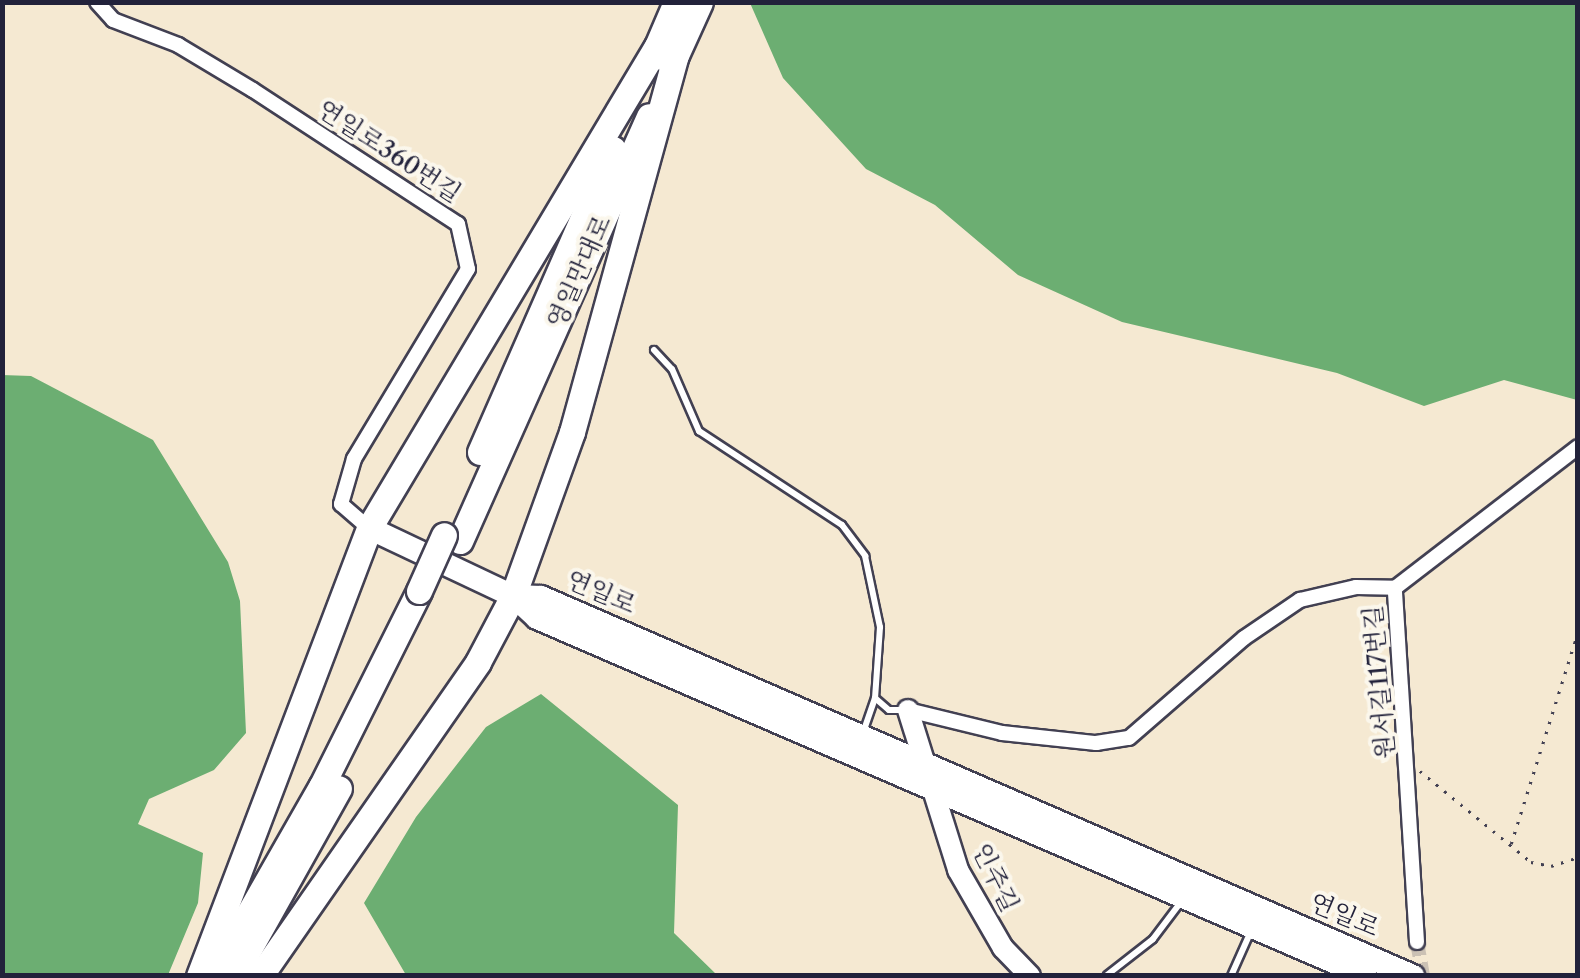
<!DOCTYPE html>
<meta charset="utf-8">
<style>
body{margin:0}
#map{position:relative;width:1580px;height:978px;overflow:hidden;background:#f5e9d2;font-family:"Libre Caslon Text","Noto Serif KR",serif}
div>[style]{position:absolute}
.forest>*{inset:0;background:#6cae72}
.street-tunnel>*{height:14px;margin-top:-7px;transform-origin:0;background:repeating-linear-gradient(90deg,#cbc1b4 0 14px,transparent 0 21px)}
.path>*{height:2.5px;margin-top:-1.25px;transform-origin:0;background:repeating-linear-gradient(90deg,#424052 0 2.5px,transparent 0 10.5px)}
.roads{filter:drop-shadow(2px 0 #424052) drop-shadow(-2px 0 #424052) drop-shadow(0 2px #424052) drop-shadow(0 -2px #424052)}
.lane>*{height:6px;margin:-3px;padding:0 3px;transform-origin:3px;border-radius:3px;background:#fff}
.street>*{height:14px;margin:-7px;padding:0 7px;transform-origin:7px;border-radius:7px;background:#fff}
.secondary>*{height:20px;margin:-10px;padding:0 10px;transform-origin:10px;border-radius:10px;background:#fff}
.primary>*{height:22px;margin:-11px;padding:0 11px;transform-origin:11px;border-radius:11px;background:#fff}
.highway>*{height:25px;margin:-12.5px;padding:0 12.5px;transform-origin:12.5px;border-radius:12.5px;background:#fff}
.bridges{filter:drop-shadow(2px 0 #424052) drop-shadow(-2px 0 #424052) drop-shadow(0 2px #424052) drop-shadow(0 -2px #424052)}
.highway-bridge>*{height:25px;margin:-12.5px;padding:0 12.5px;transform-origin:12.5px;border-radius:12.5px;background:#fff}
span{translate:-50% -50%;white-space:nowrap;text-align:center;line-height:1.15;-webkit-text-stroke:8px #fbf7ec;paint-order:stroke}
.street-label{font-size:25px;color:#22223b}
.frame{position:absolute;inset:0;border:5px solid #22223b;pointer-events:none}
</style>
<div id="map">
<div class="forest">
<div style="clip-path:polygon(750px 3px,1577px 3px,1577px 400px,1504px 380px,1424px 406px,1337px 373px,1122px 322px,1018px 275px,935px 205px,866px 169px,783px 78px)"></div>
<div style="clip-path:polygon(2px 375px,31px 376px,153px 440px,228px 562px,240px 601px,246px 733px,214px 770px,149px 799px,138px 824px,203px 853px,198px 903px,168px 975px,3px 975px)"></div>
<div style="clip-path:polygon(541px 694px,678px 805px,674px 933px,717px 975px,406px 975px,364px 903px,416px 817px,486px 727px)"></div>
</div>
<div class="street-tunnel">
<div style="left:1417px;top:942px;width:35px;rotate:80deg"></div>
</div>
<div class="path">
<div style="left:1420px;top:771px;width:144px;rotate:39.3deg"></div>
<div style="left:1531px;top:862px;width:20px;rotate:11deg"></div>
<div style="left:1551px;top:866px;width:28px;rotate:-18deg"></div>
<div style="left:1511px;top:844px;width:223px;rotate:-72.5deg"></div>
</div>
<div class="roads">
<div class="lane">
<div style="left:654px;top:350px;width:26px;rotate:47deg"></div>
<div style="left:672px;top:369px;width:68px;rotate:66.5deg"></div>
<div style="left:699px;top:431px;width:171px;rotate:33.3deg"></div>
<div style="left:842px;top:525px;width:39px;rotate:53deg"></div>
<div style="left:865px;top:556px;width:73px;rotate:78.1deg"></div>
<div style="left:880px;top:627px;width:71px;rotate:94deg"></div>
<div style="left:875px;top:698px;width:34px;rotate:109deg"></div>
<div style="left:875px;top:698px;width:18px;rotate:41deg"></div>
<div style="left:889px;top:710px;width:18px"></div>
<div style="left:1107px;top:975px;width:58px;rotate:-38deg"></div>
<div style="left:1153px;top:939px;width:46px;rotate:-52.9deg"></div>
<div style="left:1231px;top:976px;width:49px;rotate:-66deg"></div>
</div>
<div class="street">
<div style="left:97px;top:2px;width:24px;rotate:48deg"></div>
<div style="left:113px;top:20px;width:70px;rotate:21deg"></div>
<div style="left:178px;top:45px;width:87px;rotate:31deg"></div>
<div style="left:253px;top:90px;width:245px;rotate:33.2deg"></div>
<div style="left:458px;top:224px;width:46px;rotate:77.5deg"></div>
<div style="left:468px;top:269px;width:222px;rotate:121deg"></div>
<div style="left:354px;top:459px;width:47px;rotate:106.1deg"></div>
<div style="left:341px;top:504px;width:37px;rotate:41deg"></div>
<div style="left:908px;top:710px;width:97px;rotate:13.7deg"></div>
<div style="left:1002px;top:733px;width:95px;rotate:6.1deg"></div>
<div style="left:1096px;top:743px;width:33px;rotate:-9deg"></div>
<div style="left:1129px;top:738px;width:152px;rotate:-41deg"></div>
<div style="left:1244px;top:638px;width:68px;rotate:-34.2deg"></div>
<div style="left:1300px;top:600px;width:57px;rotate:-13.1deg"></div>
<div style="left:1356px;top:587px;width:39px;rotate:1deg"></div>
<div style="left:1417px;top:942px;width:355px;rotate:-93.6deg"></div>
<div style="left:1395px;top:588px;width:231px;rotate:-37.6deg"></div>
</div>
<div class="secondary">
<div style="left:908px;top:710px;width:168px;rotate:72.6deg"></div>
<div style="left:958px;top:870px;width:90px;rotate:60deg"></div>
<div style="left:1003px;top:948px;width:39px;rotate:46deg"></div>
</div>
<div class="primary">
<div style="left:369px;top:528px;width:159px;rotate:25.3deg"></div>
<div style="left:1366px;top:976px;width:903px;rotate:-156.64deg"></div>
<div style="left:537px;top:618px;width:33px;rotate:-137deg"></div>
<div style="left:513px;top:596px;width:28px;rotate:2deg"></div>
<div style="left:541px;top:597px;width:951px;rotate:23.49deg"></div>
</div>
<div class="highway">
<div style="left:652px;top:58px;width:61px;rotate:-66.8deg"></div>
<div style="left:671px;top:66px;width:70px;rotate:-65.6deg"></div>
<div style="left:480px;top:452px;width:331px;rotate:-66.3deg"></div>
<div style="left:460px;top:541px;width:465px;rotate:-66deg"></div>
<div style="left:199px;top:976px;width:479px;rotate:-69.2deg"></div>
<div style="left:369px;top:528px;width:561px;rotate:-59.14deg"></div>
<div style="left:213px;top:976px;width:218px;rotate:-60.3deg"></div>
<div style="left:321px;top:787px;width:219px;rotate:-63.4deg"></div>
<div style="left:234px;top:976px;width:215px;rotate:-60.8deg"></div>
<div style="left:260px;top:976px;width:382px;rotate:-55.2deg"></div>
<div style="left:478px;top:662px;width:75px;rotate:-62.1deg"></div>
<div style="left:513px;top:596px;width:174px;rotate:-70.2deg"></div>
<div style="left:572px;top:432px;width:392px;rotate:-74.6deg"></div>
</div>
</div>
<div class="bridges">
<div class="highway-bridge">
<div style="left:419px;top:591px;width:61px;rotate:-65.9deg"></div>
</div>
</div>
<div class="street-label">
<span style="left:389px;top:152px;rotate:33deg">연일로360번길</span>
<span style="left:580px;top:272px;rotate:-66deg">영일만대로</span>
<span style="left:601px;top:593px;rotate:23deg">연일로</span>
<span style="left:1380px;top:682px;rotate:-95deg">원서길117번길</span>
<span style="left:995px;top:878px;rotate:64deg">인주길</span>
<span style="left:1344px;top:916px;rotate:23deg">연일로</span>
</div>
<div class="frame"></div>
</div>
